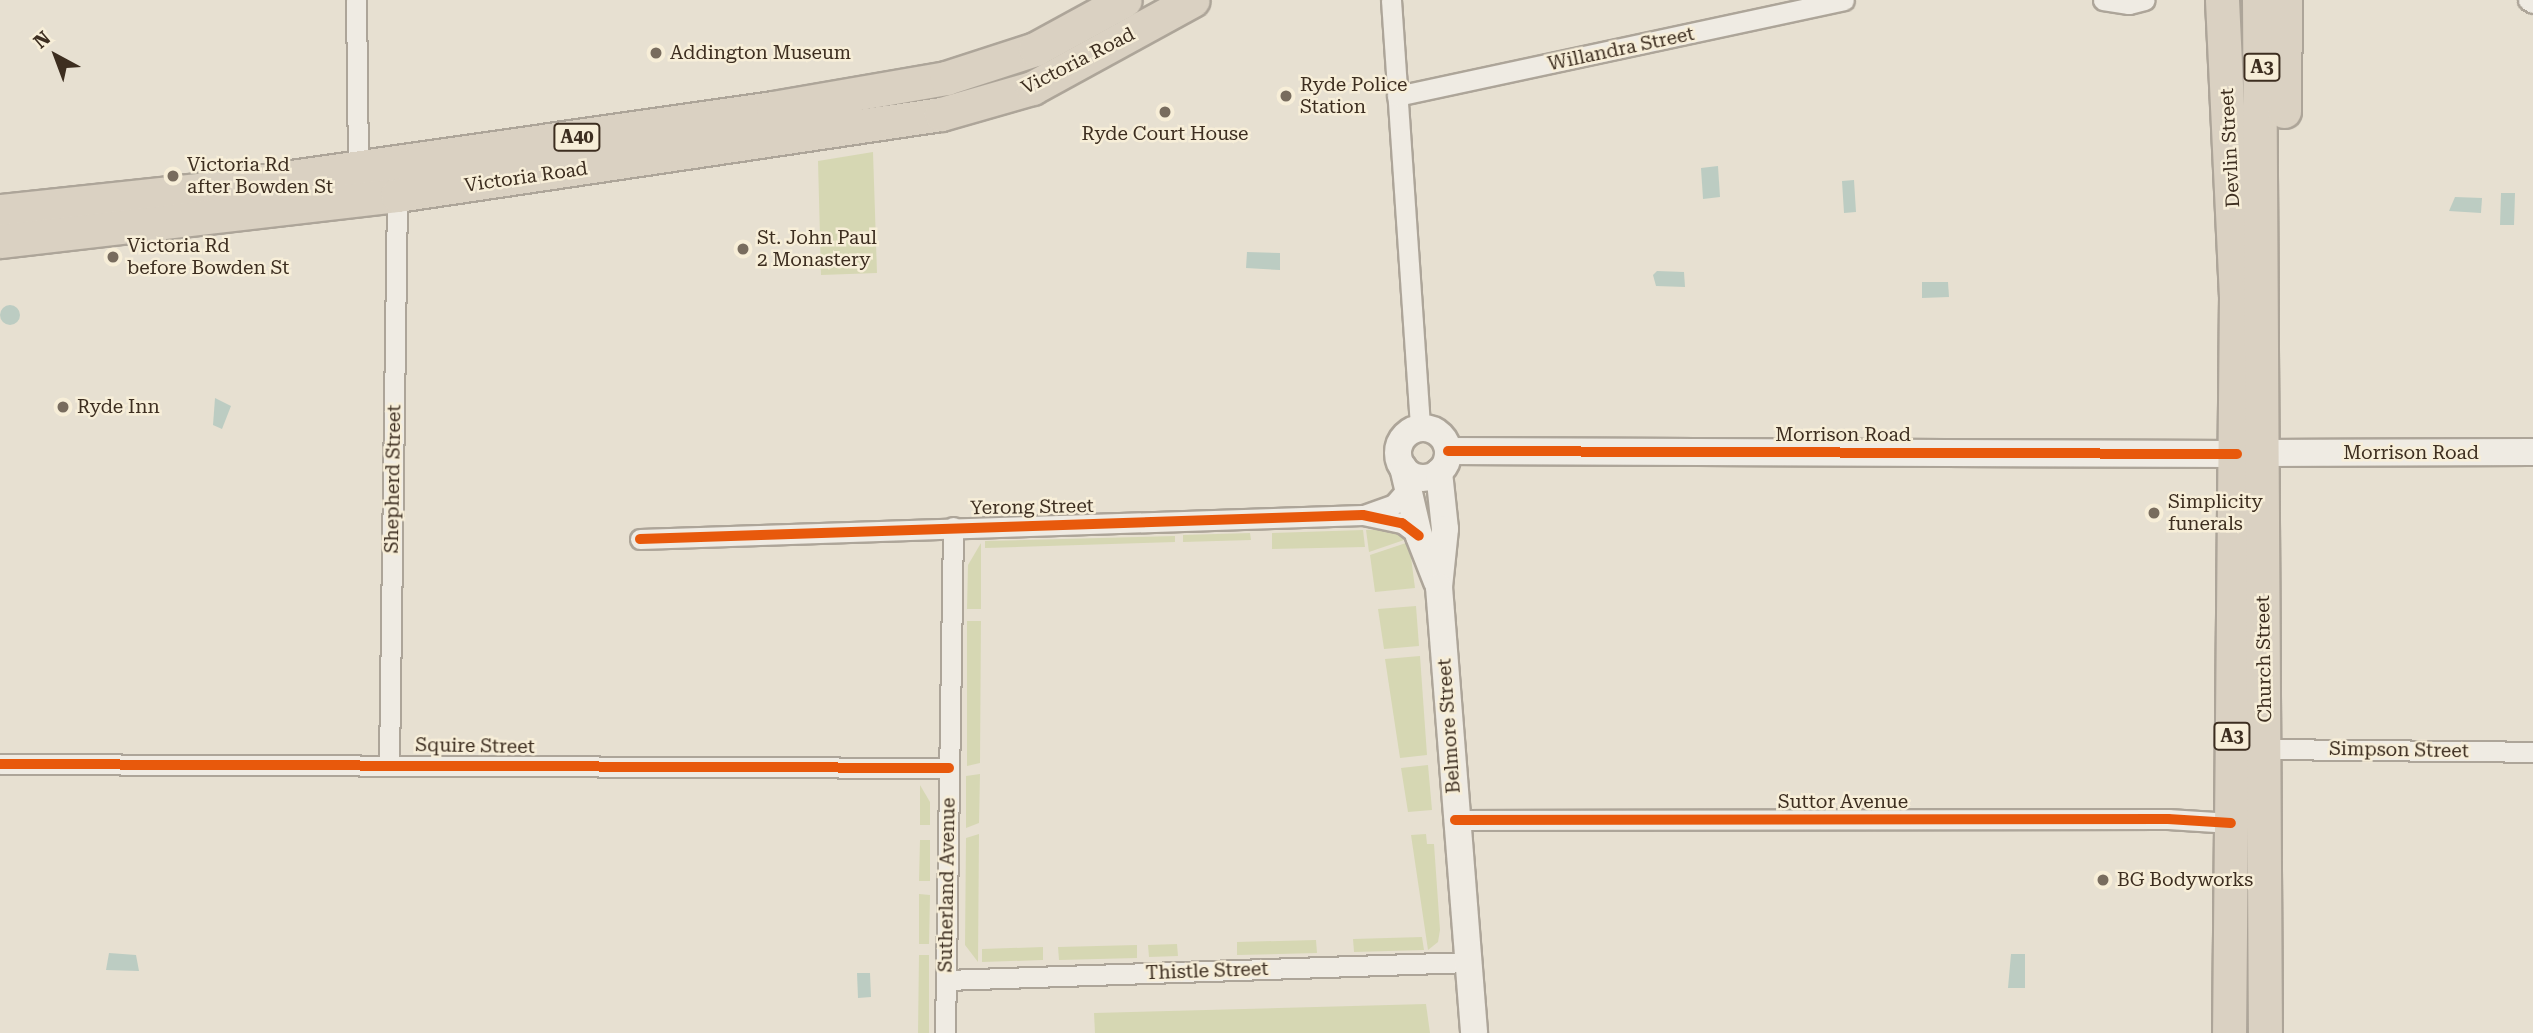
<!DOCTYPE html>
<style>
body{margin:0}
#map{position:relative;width:2533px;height:1033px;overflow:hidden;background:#e7e0d1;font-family:"Roboto Serif",serif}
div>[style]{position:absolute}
.green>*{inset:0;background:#d6d7b3}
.water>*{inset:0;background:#bcccc2}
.round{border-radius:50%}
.roads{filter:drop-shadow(2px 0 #ada599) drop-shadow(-2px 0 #ada599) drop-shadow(0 2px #ada599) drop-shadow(0 -2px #ada599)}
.street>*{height:19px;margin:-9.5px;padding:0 9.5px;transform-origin:9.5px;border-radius:9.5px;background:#efebe3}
.secondary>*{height:26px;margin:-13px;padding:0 13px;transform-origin:13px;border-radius:13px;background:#efebe3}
.secondary>.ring{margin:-13px;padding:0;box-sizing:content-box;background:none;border:26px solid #efebe3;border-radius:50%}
.highway>*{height:33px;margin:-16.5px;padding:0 16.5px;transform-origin:16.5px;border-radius:16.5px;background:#dad1c2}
.cycleway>*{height:10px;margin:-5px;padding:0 5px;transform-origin:5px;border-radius:5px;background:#e8590c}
.dots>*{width:19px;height:19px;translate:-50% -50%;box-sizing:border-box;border:4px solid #f7eed8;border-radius:50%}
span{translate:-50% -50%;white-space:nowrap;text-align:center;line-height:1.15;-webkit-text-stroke:5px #f7eed8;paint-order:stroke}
.shield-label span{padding:2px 5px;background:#f7eed8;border:2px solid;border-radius:5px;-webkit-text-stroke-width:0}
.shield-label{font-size:18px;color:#3d2e20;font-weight:700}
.street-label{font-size:19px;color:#3d2e20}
.poi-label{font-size:19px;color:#3d2e20}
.left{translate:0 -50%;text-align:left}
.north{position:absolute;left:21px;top:21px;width:70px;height:70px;-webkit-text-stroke:5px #f7eed8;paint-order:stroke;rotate:319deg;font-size:19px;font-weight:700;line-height:28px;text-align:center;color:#3d2e20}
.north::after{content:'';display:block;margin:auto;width:24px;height:32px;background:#3d2e20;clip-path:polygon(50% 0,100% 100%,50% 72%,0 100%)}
</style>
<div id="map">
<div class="green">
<i style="clip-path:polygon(873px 152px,877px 273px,821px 275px,818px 161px)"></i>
<i style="clip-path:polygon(1392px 529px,1407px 539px,1369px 552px,1366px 530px)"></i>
<i style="clip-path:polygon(1363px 530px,1365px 547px,1272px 549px,1272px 533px)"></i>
<i style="clip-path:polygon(1250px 533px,1251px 540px,1183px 542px,1183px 535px)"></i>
<i style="clip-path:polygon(1175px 536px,1175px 542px,985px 548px,985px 541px)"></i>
<i style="clip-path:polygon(1409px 542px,1415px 588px,1375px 592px,1370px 555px)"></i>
<i style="clip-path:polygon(981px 543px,981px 609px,967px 609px,968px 565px)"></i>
<i style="clip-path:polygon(1416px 606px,1419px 646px,1384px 649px,1378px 609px)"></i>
<i style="clip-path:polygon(967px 621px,981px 621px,980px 763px,967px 766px)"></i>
<i style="clip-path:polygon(1420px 656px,1427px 755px,1400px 758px,1385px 659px)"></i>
<i style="clip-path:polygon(1428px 765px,1432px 810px,1408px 812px,1401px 768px)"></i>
<i style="clip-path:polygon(980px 774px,979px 823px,966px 828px,966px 776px)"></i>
<i style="clip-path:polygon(920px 785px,930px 802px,930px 825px,920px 825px)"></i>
<i style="clip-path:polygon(979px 834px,978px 962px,965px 945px,966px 838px)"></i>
<i style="clip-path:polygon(1426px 834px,1427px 844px,1434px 844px,1440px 930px,1438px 942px,1428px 950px,1411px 835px)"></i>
<i style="clip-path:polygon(920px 840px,930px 840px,930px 881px,919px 881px)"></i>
<i style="clip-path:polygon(919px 894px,930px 895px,929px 944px,919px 944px)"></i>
<i style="clip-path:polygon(1422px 937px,1424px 950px,1354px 952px,1353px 939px)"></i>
<i style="clip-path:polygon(1316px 940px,1317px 953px,1237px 955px,1237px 942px)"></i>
<i style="clip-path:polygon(1177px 944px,1178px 956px,1149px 957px,1148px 945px)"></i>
<i style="clip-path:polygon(1137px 945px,1137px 958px,1059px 960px,1058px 947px)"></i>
<i style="clip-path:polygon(1043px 947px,1043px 960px,982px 962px,982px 949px)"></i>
<i style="clip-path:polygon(919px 955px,929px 955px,929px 1033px,918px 1033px)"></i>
<i style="clip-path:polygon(1426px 1004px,1430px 1033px,1095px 1033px,1094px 1013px)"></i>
</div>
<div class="water">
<i style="clip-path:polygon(1718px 166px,1720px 197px,1703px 199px,1701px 168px)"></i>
<i style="clip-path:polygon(1854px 180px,1856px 212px,1844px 213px,1842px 181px)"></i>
<i style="clip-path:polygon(2501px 193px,2515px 193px,2514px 225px,2500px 225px)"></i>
<i style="clip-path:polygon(2455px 197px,2482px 198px,2481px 213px,2449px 211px)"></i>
<i style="clip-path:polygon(1247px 252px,1280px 253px,1280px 270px,1246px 268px)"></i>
<i style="clip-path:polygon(1657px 271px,1684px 272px,1685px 287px,1656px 286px,1653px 275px)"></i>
<i style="clip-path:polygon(1922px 282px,1948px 282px,1949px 297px,1922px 298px)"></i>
<i class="round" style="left:0;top:305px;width:20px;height:20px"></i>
<i style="clip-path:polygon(215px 398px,231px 406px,222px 429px,213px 425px)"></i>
<i style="clip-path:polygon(109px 953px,136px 955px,139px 971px,106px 970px)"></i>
<i style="clip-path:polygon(2011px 954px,2025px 954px,2025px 988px,2008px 988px)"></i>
<i style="clip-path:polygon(857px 973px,870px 973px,871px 997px,858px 998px)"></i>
</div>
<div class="roads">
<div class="street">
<i style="left:356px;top:0;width:168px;rotate:89.3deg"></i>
<i style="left:1391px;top:0;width:429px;rotate:86.1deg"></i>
<i style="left:2103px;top:0;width:26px;rotate:9deg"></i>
<i style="left:2129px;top:4px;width:16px;rotate:-14deg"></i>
<i style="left:2528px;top:0;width:6px;rotate:31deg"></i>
<i style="left:1397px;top:96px;width:457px;rotate:-12.1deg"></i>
<i style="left:1364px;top:515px;width:32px;rotate:-20deg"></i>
<i style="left:1394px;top:504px;width:20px;rotate:-49deg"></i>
<i style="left:640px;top:539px;width:723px;rotate:-1.9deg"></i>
<i style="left:1363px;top:515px;width:40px;rotate:12deg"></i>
<i style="left:1402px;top:523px;width:21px;rotate:37deg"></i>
<i style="left:2265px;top:749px;width:268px;rotate:0.6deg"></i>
<i style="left:389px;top:763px;width:568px;rotate:-89.19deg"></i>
<i style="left:0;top:764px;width:949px;rotate:0.24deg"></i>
<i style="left:1455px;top:820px;width:713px;rotate:-0.08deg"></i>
<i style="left:2168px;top:819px;width:63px;rotate:3.6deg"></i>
<i style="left:946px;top:980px;width:522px;rotate:-1.97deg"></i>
<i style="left:945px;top:1033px;width:506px;rotate:-89.09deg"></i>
</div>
<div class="secondary">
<i class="ring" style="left:1398px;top:428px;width:24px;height:24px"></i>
<i style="left:1448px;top:451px;width:789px;rotate:0.22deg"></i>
<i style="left:2262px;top:453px;width:271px;rotate:-0.2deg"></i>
<i style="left:1403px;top:467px;width:71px;rotate:76.9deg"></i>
<i style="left:1419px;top:536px;width:49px;rotate:68.6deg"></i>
<i style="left:1439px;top:472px;width:57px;rotate:84deg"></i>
<i style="left:1445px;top:529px;width:58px;rotate:95.9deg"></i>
<i style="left:1439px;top:587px;width:447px;rotate:85.5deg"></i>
</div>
<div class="highway">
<i style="left:2222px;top:0;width:296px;rotate:87.3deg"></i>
<i style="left:2236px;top:296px;width:737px;rotate:90.54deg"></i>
<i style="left:2259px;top:0;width:1033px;rotate:89.67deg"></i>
<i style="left:2284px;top:111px;width:111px;rotate:-89.5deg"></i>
<i style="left:0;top:211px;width:216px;rotate:-6.1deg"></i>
<i style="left:215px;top:188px;width:564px;rotate:-8.16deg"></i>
<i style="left:773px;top:108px;width:176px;rotate:-9.8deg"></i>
<i style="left:946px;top:78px;width:94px;rotate:-18deg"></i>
<i style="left:1035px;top:49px;width:102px;rotate:-28.6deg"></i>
<i style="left:0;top:241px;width:400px;rotate:-6.6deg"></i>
<i style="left:397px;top:195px;width:550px;rotate:-8.47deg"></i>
<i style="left:941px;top:114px;width:95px;rotate:-15.9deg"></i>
<i style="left:1032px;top:88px;width:183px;rotate:-28.7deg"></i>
</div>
</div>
<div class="cycleway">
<i style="left:1448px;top:451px;width:789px;rotate:0.22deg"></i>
<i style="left:640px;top:539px;width:723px;rotate:-1.9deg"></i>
<i style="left:1363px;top:515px;width:40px;rotate:12deg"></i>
<i style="left:1402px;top:523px;width:21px;rotate:37deg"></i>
<i style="left:0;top:764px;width:949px;rotate:0.24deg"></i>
<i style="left:1455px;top:820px;width:713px;rotate:-0.08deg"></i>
<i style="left:2168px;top:819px;width:63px;rotate:3.6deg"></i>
</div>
<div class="dots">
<i style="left:656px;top:53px;background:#786c5e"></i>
<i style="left:1286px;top:96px;background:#786c5e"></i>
<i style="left:1165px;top:112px;background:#786c5e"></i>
<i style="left:173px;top:176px;background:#786c5e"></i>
<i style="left:743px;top:249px;background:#786c5e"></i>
<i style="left:113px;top:257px;background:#786c5e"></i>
<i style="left:63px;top:407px;background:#786c5e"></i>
<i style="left:2154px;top:513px;background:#786c5e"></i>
<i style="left:2103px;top:880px;background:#786c5e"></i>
</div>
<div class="shield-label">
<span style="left:2262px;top:67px">A3</span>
<span style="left:577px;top:137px">A40</span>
<span style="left:2232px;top:736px">A3</span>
</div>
<div class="street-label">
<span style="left:1621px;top:49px;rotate:-12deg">Willandra Street</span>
<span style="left:1078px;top:61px;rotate:-27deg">Victoria Road</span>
<span style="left:2230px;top:148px;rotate:-93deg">Devlin Street</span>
<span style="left:526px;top:177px;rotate:-8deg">Victoria Road</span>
<span style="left:1843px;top:435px">Morrison Road</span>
<span style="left:2411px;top:453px">Morrison Road</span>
<span style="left:393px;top:479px;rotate:-89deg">Shepherd Street</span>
<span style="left:1032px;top:507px;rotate:-1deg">Yerong Street</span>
<span style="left:2264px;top:659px;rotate:-91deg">Church Street</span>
<span style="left:1449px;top:726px;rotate:-94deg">Belmore Street</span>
<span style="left:475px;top:746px;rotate:1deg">Squire Street</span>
<span style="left:2399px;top:750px;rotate:1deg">Simpson Street</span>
<span style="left:1843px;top:802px">Suttor Avenue</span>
<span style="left:947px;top:885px;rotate:-89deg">Sutherland Avenue</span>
<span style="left:1207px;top:971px;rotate:-2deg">Thistle Street</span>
</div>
<div class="poi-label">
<span class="left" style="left:670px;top:53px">Addington Museum</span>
<span class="left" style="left:1300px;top:96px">Ryde Police<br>Station</span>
<span style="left:1165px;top:134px">Ryde Court House</span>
<span class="left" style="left:187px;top:176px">Victoria Rd<br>after Bowden St</span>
<span class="left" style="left:757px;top:249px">St. John Paul<br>2 Monastery</span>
<span class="left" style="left:127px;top:257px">Victoria Rd<br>before Bowden St</span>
<span class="left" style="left:77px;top:407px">Ryde Inn</span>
<span class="left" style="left:2168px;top:513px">Simplicity<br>funerals</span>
<span class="left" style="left:2117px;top:880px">BG Bodyworks</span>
</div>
<div class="north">N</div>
</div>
